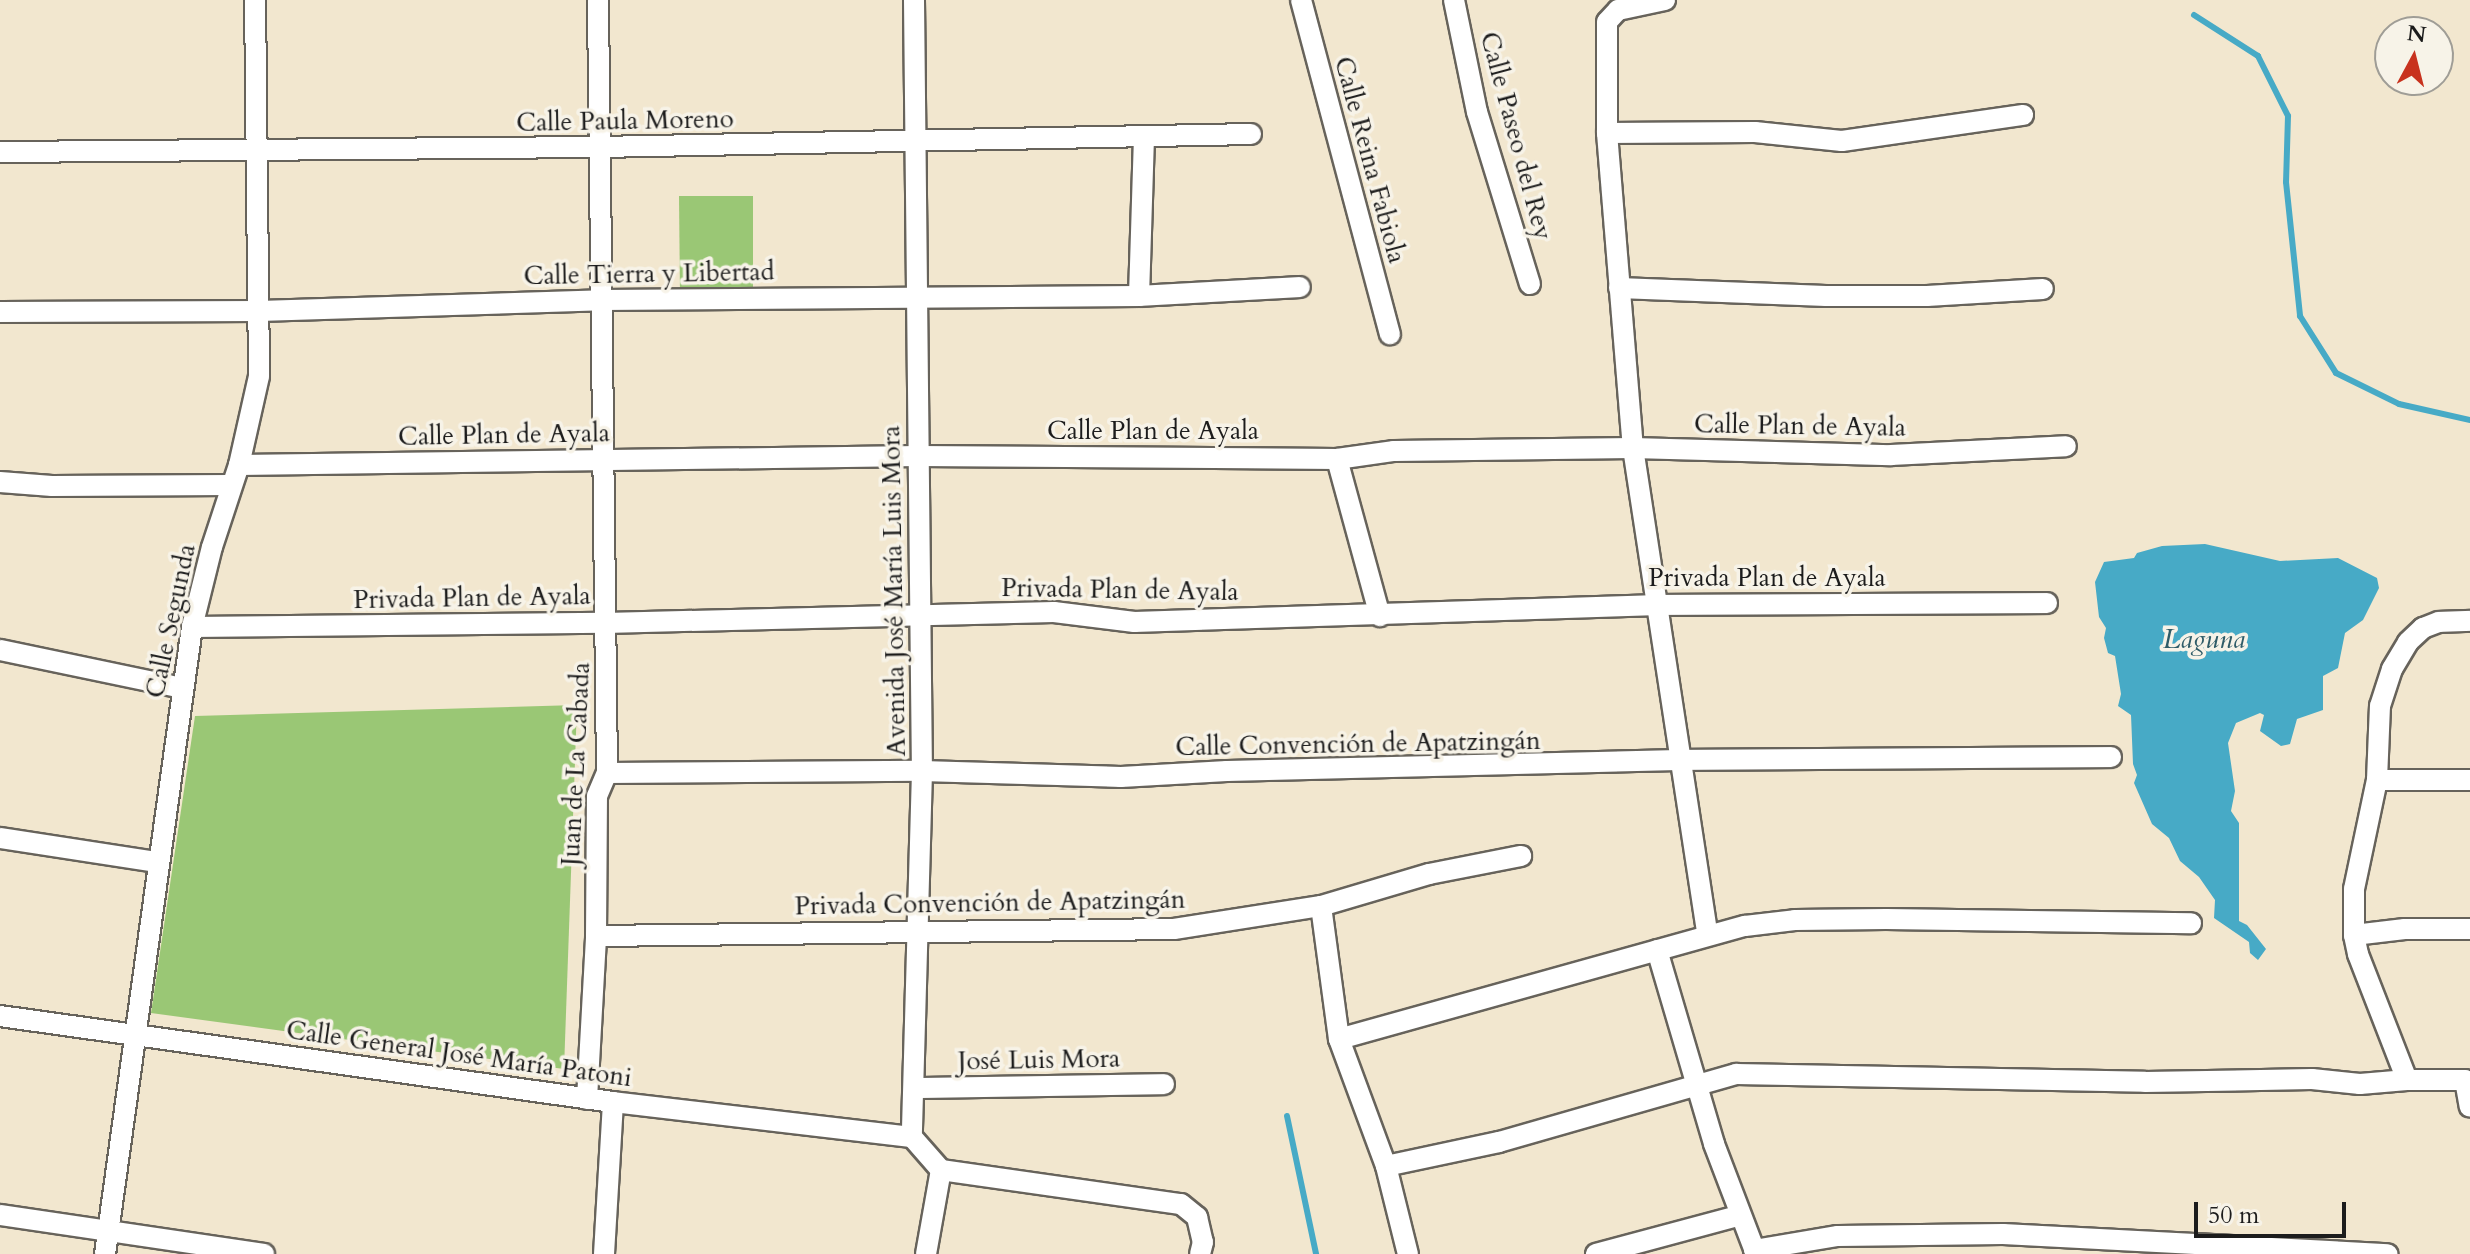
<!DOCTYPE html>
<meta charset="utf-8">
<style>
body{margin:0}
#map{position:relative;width:2470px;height:1254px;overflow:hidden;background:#f2e7cf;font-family:Cardo,serif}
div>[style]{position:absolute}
.green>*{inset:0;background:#9ac775}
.water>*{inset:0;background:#47aac6}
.stream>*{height:6px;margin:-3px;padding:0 3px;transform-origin:3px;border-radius:3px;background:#47aac6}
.roads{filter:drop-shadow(2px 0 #67635b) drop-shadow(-2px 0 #67635b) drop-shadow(0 2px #67635b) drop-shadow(0 -2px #67635b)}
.minor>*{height:20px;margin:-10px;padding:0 10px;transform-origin:10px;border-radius:10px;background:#fff}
span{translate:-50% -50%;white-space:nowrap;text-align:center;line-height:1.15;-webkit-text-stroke:7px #f7f3e8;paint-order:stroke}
.street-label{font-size:26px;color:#1c1c1c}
.water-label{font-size:28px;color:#2f5c68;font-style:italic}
.north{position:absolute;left:2374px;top:16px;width:80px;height:80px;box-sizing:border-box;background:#f7f3e8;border:2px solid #9f9d96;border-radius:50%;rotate:7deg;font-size:22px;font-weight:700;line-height:32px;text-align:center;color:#1c1c1c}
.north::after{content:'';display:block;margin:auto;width:28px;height:36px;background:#c8321e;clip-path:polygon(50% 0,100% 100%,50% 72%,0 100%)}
.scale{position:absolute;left:2194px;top:1202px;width:152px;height:36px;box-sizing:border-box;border:4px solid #1c1c1c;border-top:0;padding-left:10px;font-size:24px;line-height:28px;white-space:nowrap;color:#1c1c1c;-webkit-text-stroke:6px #f7f3e8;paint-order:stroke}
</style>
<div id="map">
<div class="green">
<i style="clip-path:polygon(679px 196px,753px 196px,753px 296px,680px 296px)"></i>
<i style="clip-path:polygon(577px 705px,564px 1069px,151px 1013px,195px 716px)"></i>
</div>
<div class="water">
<i style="clip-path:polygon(2205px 544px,2280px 561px,2338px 558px,2377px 578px,2379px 588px,2363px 620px,2345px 633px,2338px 668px,2323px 676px,2323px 710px,2297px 719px,2290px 744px,2281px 746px,2260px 731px,2264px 715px,2260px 713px,2236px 723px,2228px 743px,2235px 791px,2231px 811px,2239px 823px,2239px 921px,2247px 925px,2266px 949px,2258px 960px,2250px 953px,2249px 942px,2214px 918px,2215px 900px,2199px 877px,2180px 861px,2169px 838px,2152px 824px,2134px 783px,2137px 775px,2133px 764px,2131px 715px,2118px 706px,2121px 694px,2115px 656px,2108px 653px,2104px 638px,2106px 628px,2099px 617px,2095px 582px,2104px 562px,2134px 558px,2137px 553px,2162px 546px)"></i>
</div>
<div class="stream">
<i style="left:2194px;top:15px;width:76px;rotate:32.6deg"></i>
<i style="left:2258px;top:56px;width:67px;rotate:63.4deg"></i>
<i style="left:2288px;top:116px;width:66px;rotate:91.7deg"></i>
<i style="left:2286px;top:182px;width:135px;rotate:84deg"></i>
<i style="left:2300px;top:316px;width:67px;rotate:57.7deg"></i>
<i style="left:2336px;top:373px;width:70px;rotate:26.2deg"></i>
<i style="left:2399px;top:404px;width:73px;rotate:12.7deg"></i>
<i style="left:1287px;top:1116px;width:141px;rotate:78.1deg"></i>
</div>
<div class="roads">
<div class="minor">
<i style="left:914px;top:0;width:771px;rotate:89.41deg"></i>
<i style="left:922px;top:771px;width:366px;rotate:91.6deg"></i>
<i style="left:912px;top:1137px;width:44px;rotate:48.7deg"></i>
<i style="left:1301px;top:0;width:346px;rotate:75.1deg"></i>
<i style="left:1454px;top:0;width:114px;rotate:78.4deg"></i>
<i style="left:1477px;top:112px;width:180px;rotate:72.9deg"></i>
<i style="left:1665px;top:0;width:48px;rotate:168deg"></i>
<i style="left:1618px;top:10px;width:16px;rotate:133deg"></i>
<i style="left:1607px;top:22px;width:111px;rotate:90deg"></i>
<i style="left:1607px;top:133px;width:316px;rotate:85.3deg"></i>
<i style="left:1633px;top:448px;width:492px;rotate:81.3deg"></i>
<i style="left:1607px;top:133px;width:148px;rotate:-0.4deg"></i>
<i style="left:1755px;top:132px;width:87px;rotate:5.9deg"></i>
<i style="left:1842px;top:141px;width:183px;rotate:-8.2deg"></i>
<i style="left:0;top:152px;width:599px;rotate:-0.48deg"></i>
<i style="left:599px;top:147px;width:652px;rotate:-1.14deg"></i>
<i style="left:1619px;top:288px;width:207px;rotate:2.2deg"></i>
<i style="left:1826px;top:296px;width:101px"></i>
<i style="left:1927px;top:296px;width:116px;rotate:-3.5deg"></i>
<i style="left:1139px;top:296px;width:158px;rotate:-88.2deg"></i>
<i style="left:0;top:312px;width:259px;rotate:-0.2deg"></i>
<i style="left:259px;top:311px;width:343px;rotate:-1.8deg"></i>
<i style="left:602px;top:300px;width:537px;rotate:-0.43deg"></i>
<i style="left:1139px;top:296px;width:161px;rotate:-3.2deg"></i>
<i style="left:1337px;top:459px;width:163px;rotate:74.7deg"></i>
<i style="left:239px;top:465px;width:679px;rotate:-0.76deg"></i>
<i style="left:918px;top:456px;width:419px;rotate:0.4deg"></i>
<i style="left:1337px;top:459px;width:58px;rotate:-8deg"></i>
<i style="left:1394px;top:451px;width:239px;rotate:-0.7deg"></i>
<i style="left:1633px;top:448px;width:258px;rotate:1.6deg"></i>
<i style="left:1891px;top:455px;width:175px;rotate:-2.9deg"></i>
<i style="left:0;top:482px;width:52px;rotate:4.4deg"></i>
<i style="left:52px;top:486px;width:178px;rotate:-0.3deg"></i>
<i style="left:192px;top:627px;width:413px;rotate:-0.6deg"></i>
<i style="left:605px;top:623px;width:449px;rotate:-1.4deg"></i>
<i style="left:1054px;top:612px;width:81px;rotate:7.1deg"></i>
<i style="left:1134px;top:622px;width:525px;rotate:-1.85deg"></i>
<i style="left:1659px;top:605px;width:388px;rotate:-0.3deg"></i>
<i style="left:0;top:650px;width:186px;rotate:11.8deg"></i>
<i style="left:607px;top:773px;width:315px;rotate:-0.4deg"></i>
<i style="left:922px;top:771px;width:199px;rotate:1.7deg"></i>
<i style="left:1121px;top:777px;width:106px;rotate:-3.2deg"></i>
<i style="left:1227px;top:771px;width:452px;rotate:-1.4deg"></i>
<i style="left:1679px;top:760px;width:432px;rotate:-0.4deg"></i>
<i style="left:2377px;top:780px;width:93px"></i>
<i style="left:0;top:838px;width:159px;rotate:8.7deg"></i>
<i style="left:1321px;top:906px;width:134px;rotate:82.3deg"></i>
<i style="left:1339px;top:1039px;width:135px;rotate:69.7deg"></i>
<i style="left:1386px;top:1166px;width:91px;rotate:76deg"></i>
<i style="left:2354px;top:935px;width:51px;rotate:-6.7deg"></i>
<i style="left:2405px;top:929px;width:65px"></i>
<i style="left:596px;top:936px;width:578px;rotate:-0.69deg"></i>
<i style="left:1174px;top:929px;width:149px;rotate:-8.9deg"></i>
<i style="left:1321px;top:906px;width:113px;rotate:-16.5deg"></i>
<i style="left:1429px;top:874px;width:94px;rotate:-11.1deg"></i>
<i style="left:1657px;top:950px;width:202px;rotate:73.6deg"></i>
<i style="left:1714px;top:1144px;width:118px;rotate:69.1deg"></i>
<i style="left:0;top:1016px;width:619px;rotate:7.99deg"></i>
<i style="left:613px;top:1102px;width:301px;rotate:6.7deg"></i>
<i style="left:1339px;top:1039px;width:421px;rotate:-15.6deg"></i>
<i style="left:1745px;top:926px;width:50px;rotate:-6.8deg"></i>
<i style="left:1795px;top:920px;width:91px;rotate:-0.6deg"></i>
<i style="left:1886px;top:919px;width:305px;rotate:0.8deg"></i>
<i style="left:2407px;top:1080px;width:58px"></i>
<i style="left:2465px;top:1080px;width:27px;rotate:80deg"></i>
<i style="left:915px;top:1088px;width:249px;rotate:-0.9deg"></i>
<i style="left:587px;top:1099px;width:163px;rotate:-86.8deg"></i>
<i style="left:596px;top:936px;width:140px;rotate:-89.6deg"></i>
<i style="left:597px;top:796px;width:25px;rotate:-67deg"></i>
<i style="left:607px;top:773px;width:773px;rotate:-90.67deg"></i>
<i style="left:1386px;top:1166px;width:116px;rotate:-12deg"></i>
<i style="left:1499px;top:1142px;width:247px;rotate:-16deg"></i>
<i style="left:1736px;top:1074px;width:409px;rotate:1.1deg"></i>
<i style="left:2145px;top:1082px;width:167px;rotate:-1deg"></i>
<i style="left:2312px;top:1079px;width:48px;rotate:5.9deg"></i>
<i style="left:2360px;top:1084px;width:47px;rotate:-4.9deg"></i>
<i style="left:2407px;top:1080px;width:135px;rotate:-111.3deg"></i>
<i style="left:2358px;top:954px;width:19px;rotate:-102deg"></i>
<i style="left:2354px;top:935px;width:46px;rotate:-90deg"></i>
<i style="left:2354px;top:889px;width:111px;rotate:-78.1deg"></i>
<i style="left:2377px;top:780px;width:74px;rotate:-87.7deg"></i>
<i style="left:2380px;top:706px;width:39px;rotate:-72deg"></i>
<i style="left:2392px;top:669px;width:31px;rotate:-59deg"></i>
<i style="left:2408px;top:642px;width:21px;rotate:-43deg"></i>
<i style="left:2423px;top:628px;width:17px;rotate:-21deg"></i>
<i style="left:2439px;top:622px;width:31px;rotate:-2deg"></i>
<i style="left:941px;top:1170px;width:242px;rotate:8.1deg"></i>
<i style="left:1181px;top:1204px;width:21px;rotate:39deg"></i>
<i style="left:1197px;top:1217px;width:26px;rotate:77deg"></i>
<i style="left:1203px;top:1242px;width:12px;rotate:104deg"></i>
<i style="left:0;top:1215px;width:267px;rotate:8.4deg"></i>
<i style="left:1754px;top:1250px;width:85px;rotate:-9.5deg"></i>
<i style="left:1838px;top:1236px;width:165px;rotate:-0.7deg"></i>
<i style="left:2003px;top:1234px;width:385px;rotate:3deg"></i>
<i style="left:105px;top:1254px;width:633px;rotate:-82.1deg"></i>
<i style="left:192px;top:627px;width:82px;rotate:-76deg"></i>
<i style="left:212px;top:547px;width:86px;rotate:-71.8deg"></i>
<i style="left:239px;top:465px;width:91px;rotate:-77.3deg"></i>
<i style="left:259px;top:376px;width:376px;rotate:-90.6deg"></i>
<i style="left:604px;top:1254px;width:152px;rotate:-86.6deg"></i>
<i style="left:926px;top:1254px;width:85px;rotate:-79.9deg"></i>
<i style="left:1596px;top:1254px;width:147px;rotate:-15deg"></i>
</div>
</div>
<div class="street-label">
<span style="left:625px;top:121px;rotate:-1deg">Calle Paula Moreno</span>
<span style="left:1516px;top:136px;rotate:75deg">Calle Paseo del Rey</span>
<span style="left:1370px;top:160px;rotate:75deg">Calle Reina Fabiola</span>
<span style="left:649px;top:274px;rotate:-1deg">Calle Tierra y Libertad</span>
<span style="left:1800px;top:426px;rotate:1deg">Calle Plan de Ayala</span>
<span style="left:1153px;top:431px">Calle Plan de Ayala</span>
<span style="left:504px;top:435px;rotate:-1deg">Calle Plan de Ayala</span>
<span style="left:1767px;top:578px">Privada Plan de Ayala</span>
<span style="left:1120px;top:590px;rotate:1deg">Privada Plan de Ayala</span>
<span style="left:894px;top:591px;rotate:-91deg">Avenida José María Luis Mora</span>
<span style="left:472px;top:598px;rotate:-1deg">Privada Plan de Ayala</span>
<span style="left:171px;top:621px;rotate:-78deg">Calle Segunda</span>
<span style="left:1358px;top:744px;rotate:-1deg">Calle Convención de Apatzingán</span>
<span style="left:576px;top:764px;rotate:-87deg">Juan de La Cabada</span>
<span style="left:990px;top:903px;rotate:-1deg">Privada Convención de Apatzingán</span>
<span style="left:459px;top:1054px;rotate:8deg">Calle General José María Patoni</span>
<span style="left:1039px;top:1060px;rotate:-1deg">José Luis Mora</span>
</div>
<div class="water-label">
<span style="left:2204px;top:639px">Laguna</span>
</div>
<div class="north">N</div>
<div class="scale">50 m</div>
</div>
